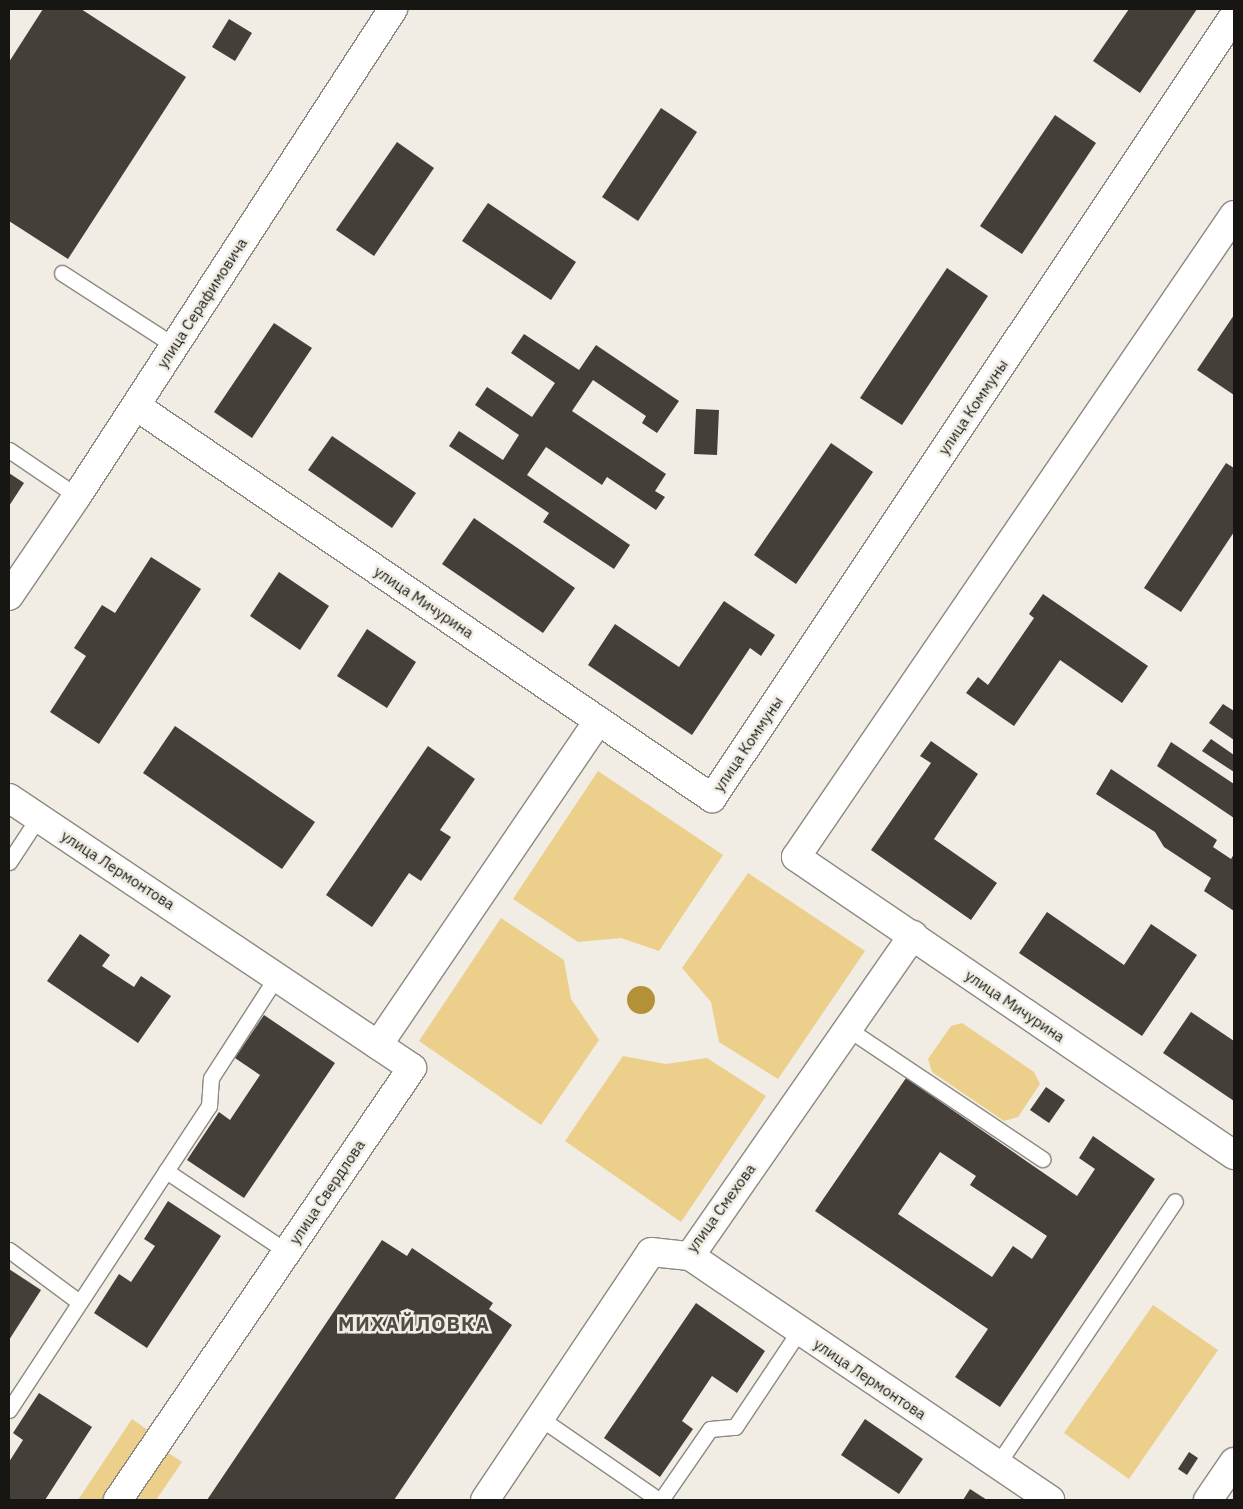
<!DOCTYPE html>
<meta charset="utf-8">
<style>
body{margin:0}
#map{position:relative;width:1243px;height:1509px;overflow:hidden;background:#f1ede4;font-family:"IBM Plex Sans",sans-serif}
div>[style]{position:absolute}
.green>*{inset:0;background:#ebcf8b}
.water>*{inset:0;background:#b29137}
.round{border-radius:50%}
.building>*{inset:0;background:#444039}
.roads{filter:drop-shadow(1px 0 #8d8981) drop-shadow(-1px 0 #8d8981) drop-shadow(0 1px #8d8981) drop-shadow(0 -1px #8d8981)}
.lane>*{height:15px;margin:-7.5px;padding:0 7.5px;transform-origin:7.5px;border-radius:7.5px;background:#fff}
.street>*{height:28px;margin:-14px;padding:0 14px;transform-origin:14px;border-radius:14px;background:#fff}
.secondary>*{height:28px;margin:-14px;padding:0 14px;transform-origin:14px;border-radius:14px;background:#fff}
span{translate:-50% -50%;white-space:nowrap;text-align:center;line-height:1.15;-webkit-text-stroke:5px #f1ede4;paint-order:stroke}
.street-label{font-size:15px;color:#171613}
.district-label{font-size:20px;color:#514e46;font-weight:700;letter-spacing:1px}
.frame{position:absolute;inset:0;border:10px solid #171613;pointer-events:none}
</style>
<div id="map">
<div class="green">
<i style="clip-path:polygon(598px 771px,723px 855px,659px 951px,621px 938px,578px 942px,513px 899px)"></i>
<i style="clip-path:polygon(748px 873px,865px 951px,778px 1079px,719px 1042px,711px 1002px,682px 968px)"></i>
<i style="clip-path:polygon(501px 918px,564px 960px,571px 999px,599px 1040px,541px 1125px,419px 1041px)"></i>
<i style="clip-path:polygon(962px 1023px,1034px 1072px,1040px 1084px,1018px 1117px,1004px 1121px,932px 1072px,928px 1059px,951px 1026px)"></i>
<i style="clip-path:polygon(623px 1056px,666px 1064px,707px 1058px,766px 1096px,681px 1222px,565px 1141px)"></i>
<i style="clip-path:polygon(1153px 1305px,1218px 1350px,1129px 1479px,1064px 1433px)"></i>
<i style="clip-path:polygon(132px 1419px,149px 1431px,102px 1500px,78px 1500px)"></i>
<i style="clip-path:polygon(167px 1452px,182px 1462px,156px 1500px,134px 1500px)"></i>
</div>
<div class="water">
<i class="round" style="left:627px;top:986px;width:28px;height:28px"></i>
</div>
<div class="building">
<i style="clip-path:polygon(43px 9px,81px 9px,186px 77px,68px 259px,9px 221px,9px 62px)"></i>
<i style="clip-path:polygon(1129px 9px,1197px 9px,1140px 93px,1093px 61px)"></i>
<i style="clip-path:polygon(229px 19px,252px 33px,235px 61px,212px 47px)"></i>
<i style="clip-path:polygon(661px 108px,697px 132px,638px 221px,602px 197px)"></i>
<i style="clip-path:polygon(1055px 115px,1096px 143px,1022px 254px,980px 226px)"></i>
<i style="clip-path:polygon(397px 142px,434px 168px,374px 256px,336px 230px)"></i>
<i style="clip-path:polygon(488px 203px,576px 262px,551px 300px,462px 241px)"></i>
<i style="clip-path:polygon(947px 268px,988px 296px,902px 425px,860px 398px)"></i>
<i style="clip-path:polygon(1234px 315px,1234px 395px,1197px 370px)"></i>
<i style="clip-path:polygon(274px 323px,312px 348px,252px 438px,214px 412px)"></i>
<i style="clip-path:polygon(524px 334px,579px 370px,596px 345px,679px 401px,657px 433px,642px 423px,646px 416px,593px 380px,572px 411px,666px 474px,655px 491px,665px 497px,656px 510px,607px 477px,602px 485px,546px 447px,527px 475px,630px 545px,614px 569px,543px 522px,549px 513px,449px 446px,459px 431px,503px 460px,519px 435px,475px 405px,487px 387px,532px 417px,555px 383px,511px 353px)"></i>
<i style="clip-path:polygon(696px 409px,719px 410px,717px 455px,694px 454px)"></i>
<i style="clip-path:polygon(332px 436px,416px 493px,392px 528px,308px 470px)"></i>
<i style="clip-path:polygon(831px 443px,873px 472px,796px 584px,754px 555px)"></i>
<i style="clip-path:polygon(1226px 463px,1234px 468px,1234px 532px,1181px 612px,1144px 588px)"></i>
<i style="clip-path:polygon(9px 473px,24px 483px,9px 506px)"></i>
<i style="clip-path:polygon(474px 518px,575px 588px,543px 633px,442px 564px)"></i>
<i style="clip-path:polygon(151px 557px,201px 589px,99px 744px,50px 712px,86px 656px,74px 648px,102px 605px,115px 613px)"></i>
<i style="clip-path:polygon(279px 572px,329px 606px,300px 650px,250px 616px)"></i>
<i style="clip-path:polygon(1043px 594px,1148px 666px,1122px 703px,1060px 660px,1014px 726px,966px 693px,978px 677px,988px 685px,1034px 618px,1029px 614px)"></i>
<i style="clip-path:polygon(724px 601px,775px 635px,761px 656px,750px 648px,692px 735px,588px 665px,615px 624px,679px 667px)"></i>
<i style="clip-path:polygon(367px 629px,416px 662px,387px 708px,337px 676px)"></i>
<i style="clip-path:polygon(1223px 704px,1234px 711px,1234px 740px,1209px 723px)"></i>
<i style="clip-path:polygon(175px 726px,315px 822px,282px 869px,143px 773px)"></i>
<i style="clip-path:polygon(1211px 739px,1234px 755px,1234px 772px,1202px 751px)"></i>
<i style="clip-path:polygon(931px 741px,978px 774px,934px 839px,997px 883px,971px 920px,871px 850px,931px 763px,920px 756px)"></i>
<i style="clip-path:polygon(1171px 742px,1234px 784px,1234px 818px,1157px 766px)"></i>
<i style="clip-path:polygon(428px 746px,475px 779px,440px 830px,451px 837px,421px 881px,409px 873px,372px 927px,326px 895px)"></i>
<i style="clip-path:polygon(1111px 769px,1217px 840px,1213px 847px,1231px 859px,1234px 854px,1234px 911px,1204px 891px,1211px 878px,1164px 847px,1155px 832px,1096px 794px)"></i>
<i style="clip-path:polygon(1047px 912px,1124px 965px,1151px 924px,1197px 955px,1142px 1036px,1019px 953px)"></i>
<i style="clip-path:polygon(80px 934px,110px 955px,102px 966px,134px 987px,141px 976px,171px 996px,138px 1043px,47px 981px)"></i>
<i style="clip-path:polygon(1191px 1012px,1234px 1041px,1234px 1101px,1163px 1053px)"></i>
<i style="clip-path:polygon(264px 1015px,335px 1063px,244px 1198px,187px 1160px,219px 1112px,230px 1120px,260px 1075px,235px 1058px)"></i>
<i style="clip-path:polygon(evenodd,906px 1078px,1077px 1196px,1095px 1169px,1079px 1158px,1093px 1136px,1155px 1179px,1000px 1407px,955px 1377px,988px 1329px,815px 1211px,906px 1078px,940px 1152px,976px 1176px,970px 1185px,1047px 1236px,1032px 1259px,1013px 1246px,992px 1277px,898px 1214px,940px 1152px)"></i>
<i style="clip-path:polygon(1046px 1087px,1065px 1100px,1049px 1123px,1030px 1110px)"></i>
<i style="clip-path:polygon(168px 1201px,221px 1236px,147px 1348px,94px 1313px,119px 1274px,131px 1282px,155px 1246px,144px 1239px)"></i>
<i style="clip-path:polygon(382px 1240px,407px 1256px,412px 1248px,493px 1303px,489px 1309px,512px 1325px,394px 1500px,207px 1500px)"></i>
<i style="clip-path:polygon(9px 1269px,41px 1290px,9px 1340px)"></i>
<i style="clip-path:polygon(696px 1303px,765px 1351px,737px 1393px,712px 1376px,682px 1421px,693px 1429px,660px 1477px,604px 1438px)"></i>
<i style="clip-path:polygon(39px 1393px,92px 1427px,45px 1500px,9px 1500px,9px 1462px,23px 1440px,13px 1433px)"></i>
<i style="clip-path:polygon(865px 1419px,923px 1459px,899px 1494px,841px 1455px)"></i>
<i style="clip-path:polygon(1189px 1452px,1198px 1458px,1187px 1475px,1178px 1469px)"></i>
<i style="clip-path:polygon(970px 1489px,987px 1500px,963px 1500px)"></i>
</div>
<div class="roads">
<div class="lane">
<i style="left:62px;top:273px;width:135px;rotate:32.9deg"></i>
<i style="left:9px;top:450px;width:82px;rotate:34.1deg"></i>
<i style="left:9px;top:862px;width:53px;rotate:-56.6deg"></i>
<i style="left:848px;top:1029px;width:234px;rotate:33.8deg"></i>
<i style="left:166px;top:1171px;width:144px;rotate:33.7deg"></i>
<i style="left:9px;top:1250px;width:87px;rotate:36.6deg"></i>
<i style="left:9px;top:1410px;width:364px;rotate:-56.7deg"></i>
<i style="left:209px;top:1106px;width:28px;rotate:-86deg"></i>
<i style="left:211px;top:1078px;width:121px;rotate:-57.1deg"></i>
<i style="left:540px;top:1418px;width:145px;rotate:34.6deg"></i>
<i style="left:997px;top:1465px;width:318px;rotate:-56deg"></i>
<i style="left:661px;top:1500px;width:86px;rotate:-55.4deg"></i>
<i style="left:710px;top:1429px;width:25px;rotate:-5deg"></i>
<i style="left:735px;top:1427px;width:115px;rotate:-56.3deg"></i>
</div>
<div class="street">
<i style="left:9px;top:798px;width:485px;rotate:33.8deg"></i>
<i style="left:412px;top:1068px;width:523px;rotate:124.24deg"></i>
<i style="left:378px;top:1045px;width:392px;rotate:-55.8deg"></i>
<i style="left:690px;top:1256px;width:435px;rotate:34.1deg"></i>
<i style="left:485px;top:1500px;width:298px;rotate:-56.2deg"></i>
<i style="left:651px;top:1252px;width:39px;rotate:6deg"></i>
<i style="left:690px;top:1256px;width:391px;rotate:-55.2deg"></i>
</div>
<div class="secondary">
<i style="left:1234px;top:215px;width:777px;rotate:124.3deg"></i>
<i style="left:796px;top:857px;width:530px;rotate:34.23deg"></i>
<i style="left:136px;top:406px;width:697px;rotate:34.24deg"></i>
<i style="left:712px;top:798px;width:940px;rotate:-56.28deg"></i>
<i style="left:9px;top:596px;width:121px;rotate:-55.8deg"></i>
<i style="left:77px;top:496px;width:581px;rotate:-57.02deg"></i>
<i style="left:1208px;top:1500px;width:46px;rotate:-55.6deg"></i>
</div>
</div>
<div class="street-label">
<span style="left:202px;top:303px;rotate:-57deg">улица Серафимовича</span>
<span style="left:973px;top:407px;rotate:-56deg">улица Коммуны</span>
<span style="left:424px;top:602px;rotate:34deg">улица Мичурина</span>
<span style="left:748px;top:744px;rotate:-56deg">улица Коммуны</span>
<span style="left:118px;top:870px;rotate:33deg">улица Лермонтова</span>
<span style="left:1015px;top:1006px;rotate:34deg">улица Мичурина</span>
<span style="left:327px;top:1192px;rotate:-56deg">улица Свердлова</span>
<span style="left:721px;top:1208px;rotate:-54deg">улица Смехова</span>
<span style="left:870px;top:1379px;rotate:34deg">улица Лермонтова</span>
</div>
<div class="district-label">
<span style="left:414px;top:1323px">МИХАЙЛОВКА</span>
</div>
<div class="frame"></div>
</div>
